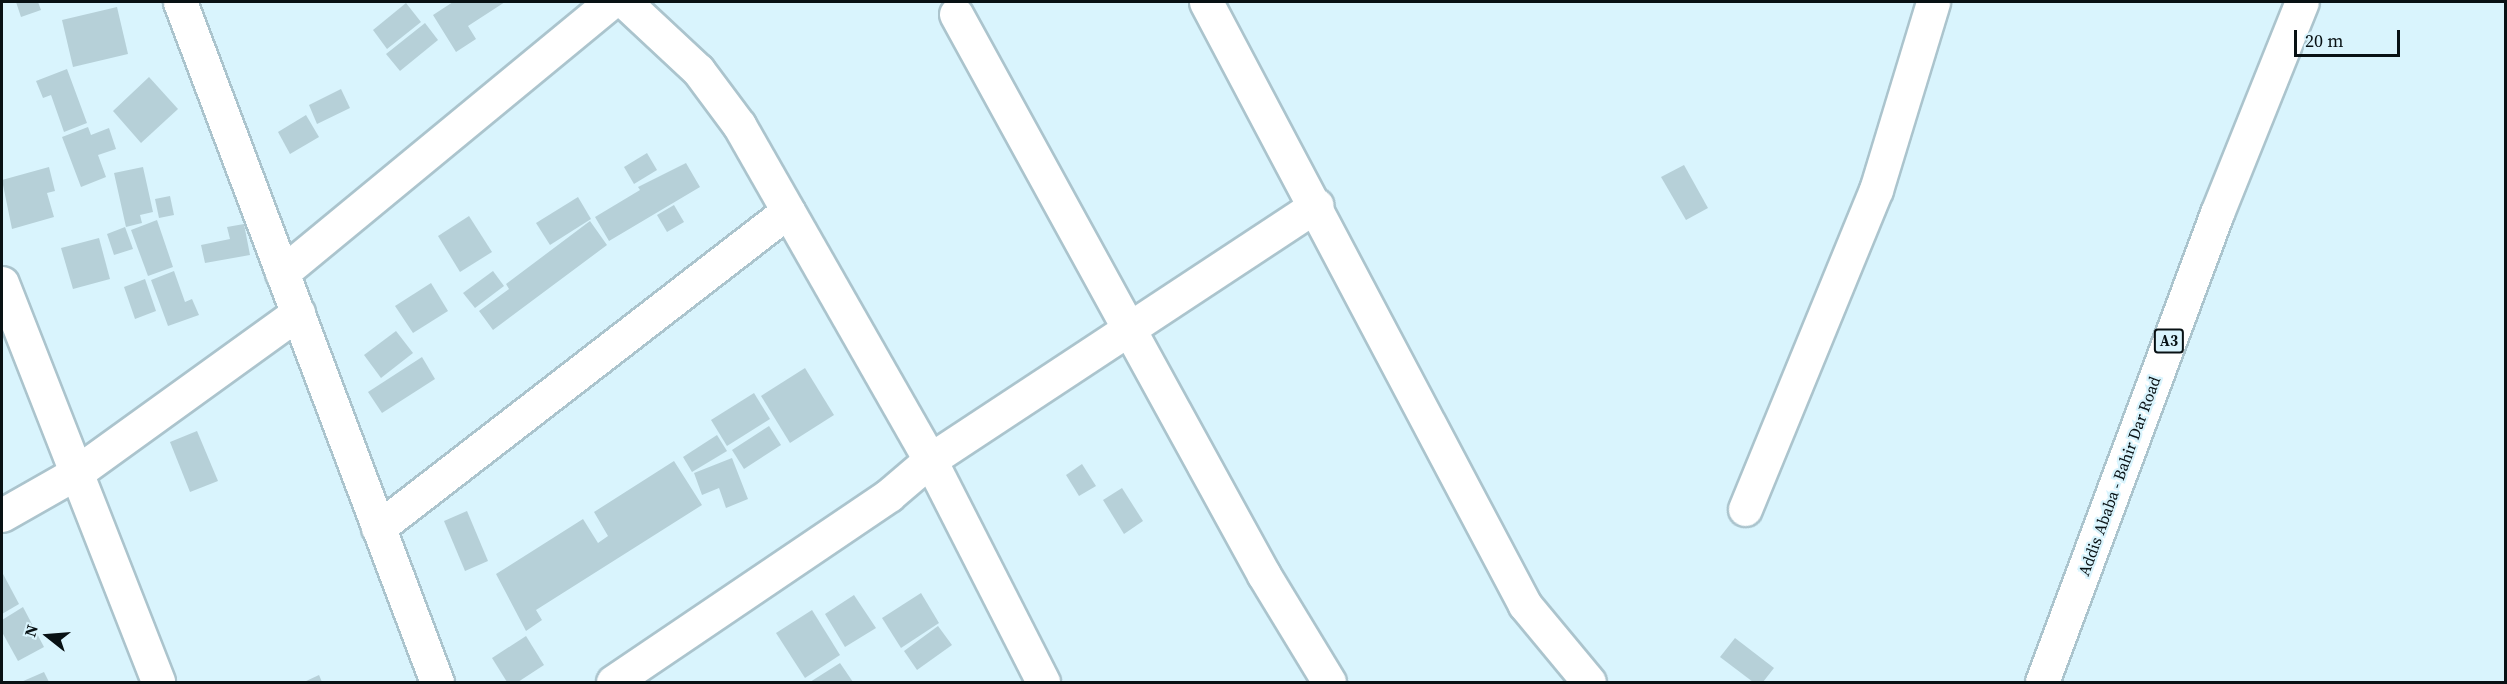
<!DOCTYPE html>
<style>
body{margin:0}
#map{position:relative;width:2507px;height:684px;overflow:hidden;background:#d9f4fd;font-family:"Source Serif 4",serif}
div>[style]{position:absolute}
.building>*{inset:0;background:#b6d0d8}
.roads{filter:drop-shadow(2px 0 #abc4cd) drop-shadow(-2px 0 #abc4cd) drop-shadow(0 2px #abc4cd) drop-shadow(0 -2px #abc4cd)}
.minor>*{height:33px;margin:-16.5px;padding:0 16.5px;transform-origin:16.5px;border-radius:16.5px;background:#fff}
.trunk>*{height:33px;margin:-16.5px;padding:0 16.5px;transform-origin:16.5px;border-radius:16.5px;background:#fff}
span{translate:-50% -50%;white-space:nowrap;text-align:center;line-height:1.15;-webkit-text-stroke:4.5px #d9f4fd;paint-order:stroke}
.shield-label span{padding:2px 4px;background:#d9f4fd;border:2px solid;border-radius:4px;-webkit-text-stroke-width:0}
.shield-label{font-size:15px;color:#081114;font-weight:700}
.street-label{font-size:16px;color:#081114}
.frame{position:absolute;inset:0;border:3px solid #081114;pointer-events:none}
.north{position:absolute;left:18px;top:606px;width:60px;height:60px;-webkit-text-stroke:4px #d9f4fd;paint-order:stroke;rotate:287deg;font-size:16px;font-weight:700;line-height:24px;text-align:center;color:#081114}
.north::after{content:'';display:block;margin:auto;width:21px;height:27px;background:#081114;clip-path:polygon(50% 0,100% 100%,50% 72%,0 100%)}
.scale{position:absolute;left:2294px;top:30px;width:106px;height:27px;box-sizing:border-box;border:3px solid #081114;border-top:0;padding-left:8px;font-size:18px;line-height:21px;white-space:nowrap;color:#081114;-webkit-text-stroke:4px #d9f4fd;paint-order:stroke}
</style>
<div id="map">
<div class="building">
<i style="clip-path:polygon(16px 2px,38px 2px,41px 10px,21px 17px)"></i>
<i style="clip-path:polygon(453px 2px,505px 2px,468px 26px,476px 39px,456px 52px,433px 15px)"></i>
<i style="clip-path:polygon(406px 3px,421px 22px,387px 49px,373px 30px)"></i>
<i style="clip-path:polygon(117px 7px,128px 54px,73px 67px,62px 20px)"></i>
<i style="clip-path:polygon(425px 23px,438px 40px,400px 71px,386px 54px)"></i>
<i style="clip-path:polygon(67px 69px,87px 123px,64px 132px,51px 95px,43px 98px,36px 81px)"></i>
<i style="clip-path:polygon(149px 77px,178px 109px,141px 143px,113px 111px)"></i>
<i style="clip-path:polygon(341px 89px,350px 108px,317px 124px,309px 105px)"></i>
<i style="clip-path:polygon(306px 115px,319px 137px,290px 154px,278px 132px)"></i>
<i style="clip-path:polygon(88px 127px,91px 135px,109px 128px,116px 149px,98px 155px,106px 177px,81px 187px,62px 137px)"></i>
<i style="clip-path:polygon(647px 153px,657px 170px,634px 184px,624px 167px)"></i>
<i style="clip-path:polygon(686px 163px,700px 187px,609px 241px,595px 217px,640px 190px,638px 187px)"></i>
<i style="clip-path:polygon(1684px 165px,1708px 208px,1686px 220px,1661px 177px)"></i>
<i style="clip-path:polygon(49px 167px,55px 191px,47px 193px,54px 217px,12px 229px,2px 180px)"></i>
<i style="clip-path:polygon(143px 167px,153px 212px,140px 215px,142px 223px,126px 227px,114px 173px)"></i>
<i style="clip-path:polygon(170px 196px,174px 215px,159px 218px,155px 199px)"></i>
<i style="clip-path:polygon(578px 197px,591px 219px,550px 245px,536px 223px)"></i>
<i style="clip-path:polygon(674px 205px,684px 222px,667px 232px,657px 215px)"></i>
<i style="clip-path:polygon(469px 216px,492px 252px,460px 272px,438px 236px)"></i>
<i style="clip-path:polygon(157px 220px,173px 267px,148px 276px,131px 230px)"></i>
<i style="clip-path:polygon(590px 221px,607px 245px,493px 330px,479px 311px,509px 289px,506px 284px)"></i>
<i style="clip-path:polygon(244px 224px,250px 255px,205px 263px,201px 245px,230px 239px,227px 227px)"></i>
<i style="clip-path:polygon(125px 227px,133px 249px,114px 255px,107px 234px)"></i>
<i style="clip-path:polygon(99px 238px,110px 279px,73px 289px,61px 248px)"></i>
<i style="clip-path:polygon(174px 271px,185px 302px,192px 299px,199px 315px,168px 326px,151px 280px)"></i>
<i style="clip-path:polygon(493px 271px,504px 286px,475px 308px,463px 293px)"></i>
<i style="clip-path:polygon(145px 279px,156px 311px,135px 319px,124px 287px)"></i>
<i style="clip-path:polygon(431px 283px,448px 311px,413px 333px,395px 306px)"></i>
<i style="clip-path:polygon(396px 331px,413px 353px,381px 378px,364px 355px)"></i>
<i style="clip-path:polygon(422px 357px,435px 379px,382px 413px,368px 392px)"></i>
<i style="clip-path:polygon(805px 368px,834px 415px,790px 443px,761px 396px)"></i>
<i style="clip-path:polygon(754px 393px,770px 419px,727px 446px,711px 420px)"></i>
<i style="clip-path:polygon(769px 426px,781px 445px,744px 469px,732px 450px)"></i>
<i style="clip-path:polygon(197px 431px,218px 481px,190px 492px,170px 442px)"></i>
<i style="clip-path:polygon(717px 435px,727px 451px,692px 472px,683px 457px)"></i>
<i style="clip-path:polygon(732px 458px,748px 499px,726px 508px,719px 488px,702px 495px,694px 473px)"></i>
<i style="clip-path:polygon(674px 461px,702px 505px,536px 610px,542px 620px,526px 631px,496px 574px,583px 519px,598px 543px,608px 536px,594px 512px)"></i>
<i style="clip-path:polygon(1082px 464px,1096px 486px,1079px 496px,1066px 475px)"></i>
<i style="clip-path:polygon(1122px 488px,1143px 521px,1124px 534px,1103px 500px)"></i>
<i style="clip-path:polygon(467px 511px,488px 561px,465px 571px,444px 521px)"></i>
<i style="clip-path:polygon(2px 572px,19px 604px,2px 614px)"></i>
<i style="clip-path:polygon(921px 593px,939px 623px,901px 648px,882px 618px)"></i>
<i style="clip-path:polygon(854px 595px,876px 628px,845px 647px,825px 614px)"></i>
<i style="clip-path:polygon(23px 607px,44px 647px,18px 661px,2px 632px,2px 620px)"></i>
<i style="clip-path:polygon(812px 610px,840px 655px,805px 678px,776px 633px)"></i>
<i style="clip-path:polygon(938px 626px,952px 645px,917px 670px,904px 651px)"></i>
<i style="clip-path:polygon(526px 636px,544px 665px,518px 682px,507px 682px,492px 658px)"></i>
<i style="clip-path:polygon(1735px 638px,1774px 668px,1763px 682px,1753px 682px,1720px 657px)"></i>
<i style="clip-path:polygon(840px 663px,853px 682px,810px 682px)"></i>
<i style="clip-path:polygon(44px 672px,49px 682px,21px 682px)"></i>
<i style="clip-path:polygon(319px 675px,322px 682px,304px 682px)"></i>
</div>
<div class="roads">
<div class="minor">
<i style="left:180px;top:2px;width:727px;rotate:69.3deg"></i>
<i style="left:625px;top:2px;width:100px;rotate:43deg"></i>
<i style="left:698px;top:70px;width:69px;rotate:53.3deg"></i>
<i style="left:739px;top:125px;width:386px;rotate:60.3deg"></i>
<i style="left:930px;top:460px;width:249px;rotate:63deg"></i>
<i style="left:1206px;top:2px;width:682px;rotate:62.12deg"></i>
<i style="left:1525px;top:605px;width:100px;rotate:50.3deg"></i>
<i style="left:956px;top:14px;width:640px;rotate:61.23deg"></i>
<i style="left:1264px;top:575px;width:125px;rotate:58.7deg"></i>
<i style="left:282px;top:273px;width:426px;rotate:-39.5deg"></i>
<i style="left:2px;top:283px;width:428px;rotate:68.6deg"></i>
<i style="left:1745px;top:509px;width:345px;rotate:-67.7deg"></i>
<i style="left:1876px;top:190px;width:196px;rotate:-73.1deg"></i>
<i style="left:2px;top:515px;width:85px;rotate:-29.6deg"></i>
<i style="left:76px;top:473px;width:274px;rotate:-35.8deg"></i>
<i style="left:378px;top:528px;width:518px;rotate:-37.71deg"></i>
<i style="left:613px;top:682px;width:333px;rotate:-34.1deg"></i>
<i style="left:889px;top:495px;width:54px;rotate:-40.5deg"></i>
<i style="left:930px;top:460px;width:463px;rotate:-33.4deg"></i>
</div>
<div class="trunk">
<i style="left:2042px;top:682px;width:501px;rotate:-69.54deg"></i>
<i style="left:2217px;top:213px;width:227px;rotate:-68.1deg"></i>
</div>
</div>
<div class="shield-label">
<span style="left:2169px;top:341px">A3</span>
</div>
<div class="street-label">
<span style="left:2119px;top:476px;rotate:-70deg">Addis Ababa - Bahir Dar Road</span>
</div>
<div class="frame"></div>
<div class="north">N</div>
<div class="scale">20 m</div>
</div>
